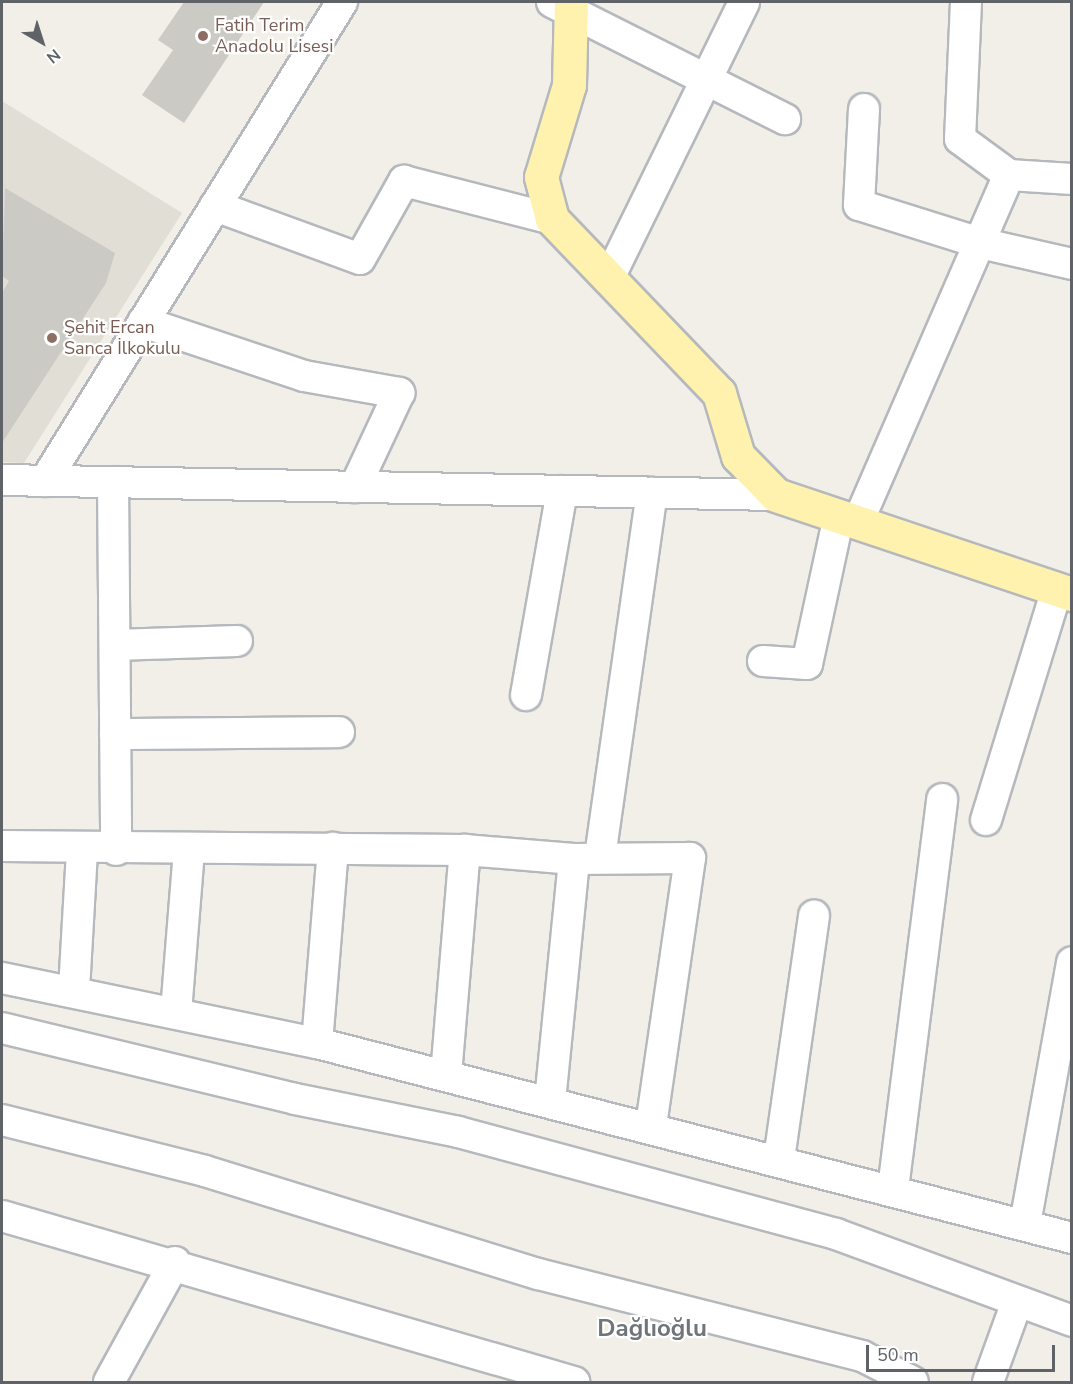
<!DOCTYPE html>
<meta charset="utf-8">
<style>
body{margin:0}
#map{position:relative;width:1073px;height:1384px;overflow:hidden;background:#f1efe8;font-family:"Nunito Sans",sans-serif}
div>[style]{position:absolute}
.education>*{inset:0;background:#e1ded6}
.building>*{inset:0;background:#cccac5}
.roads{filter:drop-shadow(2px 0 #b5b8bc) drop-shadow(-2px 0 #b5b8bc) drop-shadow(0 2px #b5b8bc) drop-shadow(0 -2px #b5b8bc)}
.minor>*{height:30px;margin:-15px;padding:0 15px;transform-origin:15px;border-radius:15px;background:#fff}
.major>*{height:33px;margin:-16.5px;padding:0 16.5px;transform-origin:16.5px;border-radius:16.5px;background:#fff2af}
.dots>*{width:16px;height:16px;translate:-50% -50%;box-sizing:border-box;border:3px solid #fff;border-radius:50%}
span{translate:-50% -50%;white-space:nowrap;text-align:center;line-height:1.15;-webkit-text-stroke:4.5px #fff;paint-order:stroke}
.education-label{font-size:18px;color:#785e54}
.left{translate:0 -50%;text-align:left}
.district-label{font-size:24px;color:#70757a;font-weight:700}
.frame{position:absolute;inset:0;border:3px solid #5f6368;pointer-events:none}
.north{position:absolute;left:12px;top:12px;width:60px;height:60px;-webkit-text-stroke:4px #fff;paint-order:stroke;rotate:141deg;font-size:16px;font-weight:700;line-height:24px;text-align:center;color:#5f6368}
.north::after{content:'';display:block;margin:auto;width:21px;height:27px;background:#5f6368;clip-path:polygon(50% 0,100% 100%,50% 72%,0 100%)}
.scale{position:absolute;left:866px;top:1345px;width:189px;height:27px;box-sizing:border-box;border:3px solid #5f6368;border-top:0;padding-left:8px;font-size:18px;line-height:21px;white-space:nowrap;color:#5f6368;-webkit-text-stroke:4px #fff;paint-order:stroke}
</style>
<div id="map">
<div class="education">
<i style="clip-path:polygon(2px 101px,182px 213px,24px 463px,2px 462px)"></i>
</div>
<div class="building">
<i style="clip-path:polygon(184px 2px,264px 2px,184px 123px,142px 95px,173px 50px,158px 40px)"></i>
<i style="clip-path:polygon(5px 188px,115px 253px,106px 283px,2px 443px,2px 293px,9px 281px,2px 276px)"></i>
</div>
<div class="roads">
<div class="minor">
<i style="left:552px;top:2px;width:261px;rotate:26.7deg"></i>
<i style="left:966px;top:2px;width:137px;rotate:92.5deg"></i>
<i style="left:960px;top:139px;width:61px;rotate:36.3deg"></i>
<i style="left:1009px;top:175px;width:63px;rotate:3.6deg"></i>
<i style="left:864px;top:109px;width:96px;rotate:93deg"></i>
<i style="left:859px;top:205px;width:127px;rotate:17.4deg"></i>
<i style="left:980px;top:243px;width:94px;rotate:12.9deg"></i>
<i style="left:215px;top:206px;width:154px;rotate:20.1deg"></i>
<i style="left:360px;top:259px;width:90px;rotate:-60.6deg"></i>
<i style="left:404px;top:181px;width:153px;rotate:14.4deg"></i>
<i style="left:609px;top:278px;width:307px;rotate:-63.9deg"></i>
<i style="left:143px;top:322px;width:170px;rotate:18.5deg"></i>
<i style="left:304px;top:376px;width:97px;rotate:10.1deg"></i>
<i style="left:399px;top:393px;width:104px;rotate:115.1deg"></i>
<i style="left:2px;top:480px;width:774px;rotate:1.11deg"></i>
<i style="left:45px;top:481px;width:564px;rotate:-58.2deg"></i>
<i style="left:113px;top:482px;width:368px;rotate:89.5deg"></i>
<i style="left:858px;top:522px;width:378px;rotate:-66.5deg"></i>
<i style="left:115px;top:645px;width:122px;rotate:-1.9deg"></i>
<i style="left:763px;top:661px;width:44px;rotate:3.9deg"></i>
<i style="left:807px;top:664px;width:151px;rotate:-77.8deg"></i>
<i style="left:526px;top:695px;width:207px;rotate:-80deg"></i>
<i style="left:115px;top:734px;width:224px;rotate:-0.5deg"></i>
<i style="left:986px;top:820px;width:242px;rotate:-72.9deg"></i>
<i style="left:2px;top:846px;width:463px;rotate:0.5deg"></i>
<i style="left:465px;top:850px;width:109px;rotate:4.7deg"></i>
<i style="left:574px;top:859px;width:116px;rotate:-0.5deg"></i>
<i style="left:690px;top:858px;width:271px;rotate:98.3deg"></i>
<i style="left:600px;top:857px;width:368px;rotate:-81.9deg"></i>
<i style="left:2px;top:978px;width:322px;rotate:11.7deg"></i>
<i style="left:317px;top:1043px;width:780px;rotate:14.48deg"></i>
<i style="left:74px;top:990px;width:140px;rotate:-86.7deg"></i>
<i style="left:176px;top:1012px;width:164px;rotate:-85.4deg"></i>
<i style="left:2px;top:1028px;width:301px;rotate:13.6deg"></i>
<i style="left:295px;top:1099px;width:166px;rotate:11.4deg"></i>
<i style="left:458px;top:1132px;width:392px;rotate:15.1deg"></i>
<i style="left:836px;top:1234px;width:252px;rotate:20.2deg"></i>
<i style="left:317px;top:1043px;width:196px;rotate:-85.3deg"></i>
<i style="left:446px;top:1075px;width:226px;rotate:-85.2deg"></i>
<i style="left:550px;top:1101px;width:243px;rotate:-84.3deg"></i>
<i style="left:2px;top:1120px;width:209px;rotate:14.1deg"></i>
<i style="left:205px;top:1171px;width:349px;rotate:17.2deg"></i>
<i style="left:538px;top:1274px;width:334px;rotate:14.2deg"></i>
<i style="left:862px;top:1356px;width:57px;rotate:27deg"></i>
<i style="left:779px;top:1159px;width:246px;rotate:-81.8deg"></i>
<i style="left:893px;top:1189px;width:393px;rotate:-82.8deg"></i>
<i style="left:2px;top:1216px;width:596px;rotate:16.18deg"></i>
<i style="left:1025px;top:1224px;width:266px;rotate:-79.8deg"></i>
<i style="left:109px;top:1382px;width:137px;rotate:-61.2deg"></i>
<i style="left:988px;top:1382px;width:85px;rotate:-70.1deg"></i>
</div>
<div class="major">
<i style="left:571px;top:2px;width:83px;rotate:91.4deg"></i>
<i style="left:569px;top:85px;width:96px;rotate:106.9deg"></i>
<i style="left:541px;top:177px;width:43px;rotate:75.3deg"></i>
<i style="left:552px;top:219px;width:241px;rotate:46.2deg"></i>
<i style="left:719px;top:393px;width:66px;rotate:73.2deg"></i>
<i style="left:738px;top:456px;width:54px;rotate:45.7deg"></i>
<i style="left:776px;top:495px;width:312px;rotate:18.5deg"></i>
</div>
</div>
<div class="dots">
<i style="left:203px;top:36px;background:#8d6e63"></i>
<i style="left:52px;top:338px;background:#8d6e63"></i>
</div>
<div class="education-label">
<span class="left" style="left:215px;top:36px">Fatih Terim<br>Anadolu Lisesi</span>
<span class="left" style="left:64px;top:338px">Şehit Ercan<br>Sanca İlkokulu</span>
</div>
<div class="district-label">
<span style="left:652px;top:1329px">Dağlıoğlu</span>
</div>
<div class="frame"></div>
<div class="north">N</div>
<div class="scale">50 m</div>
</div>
